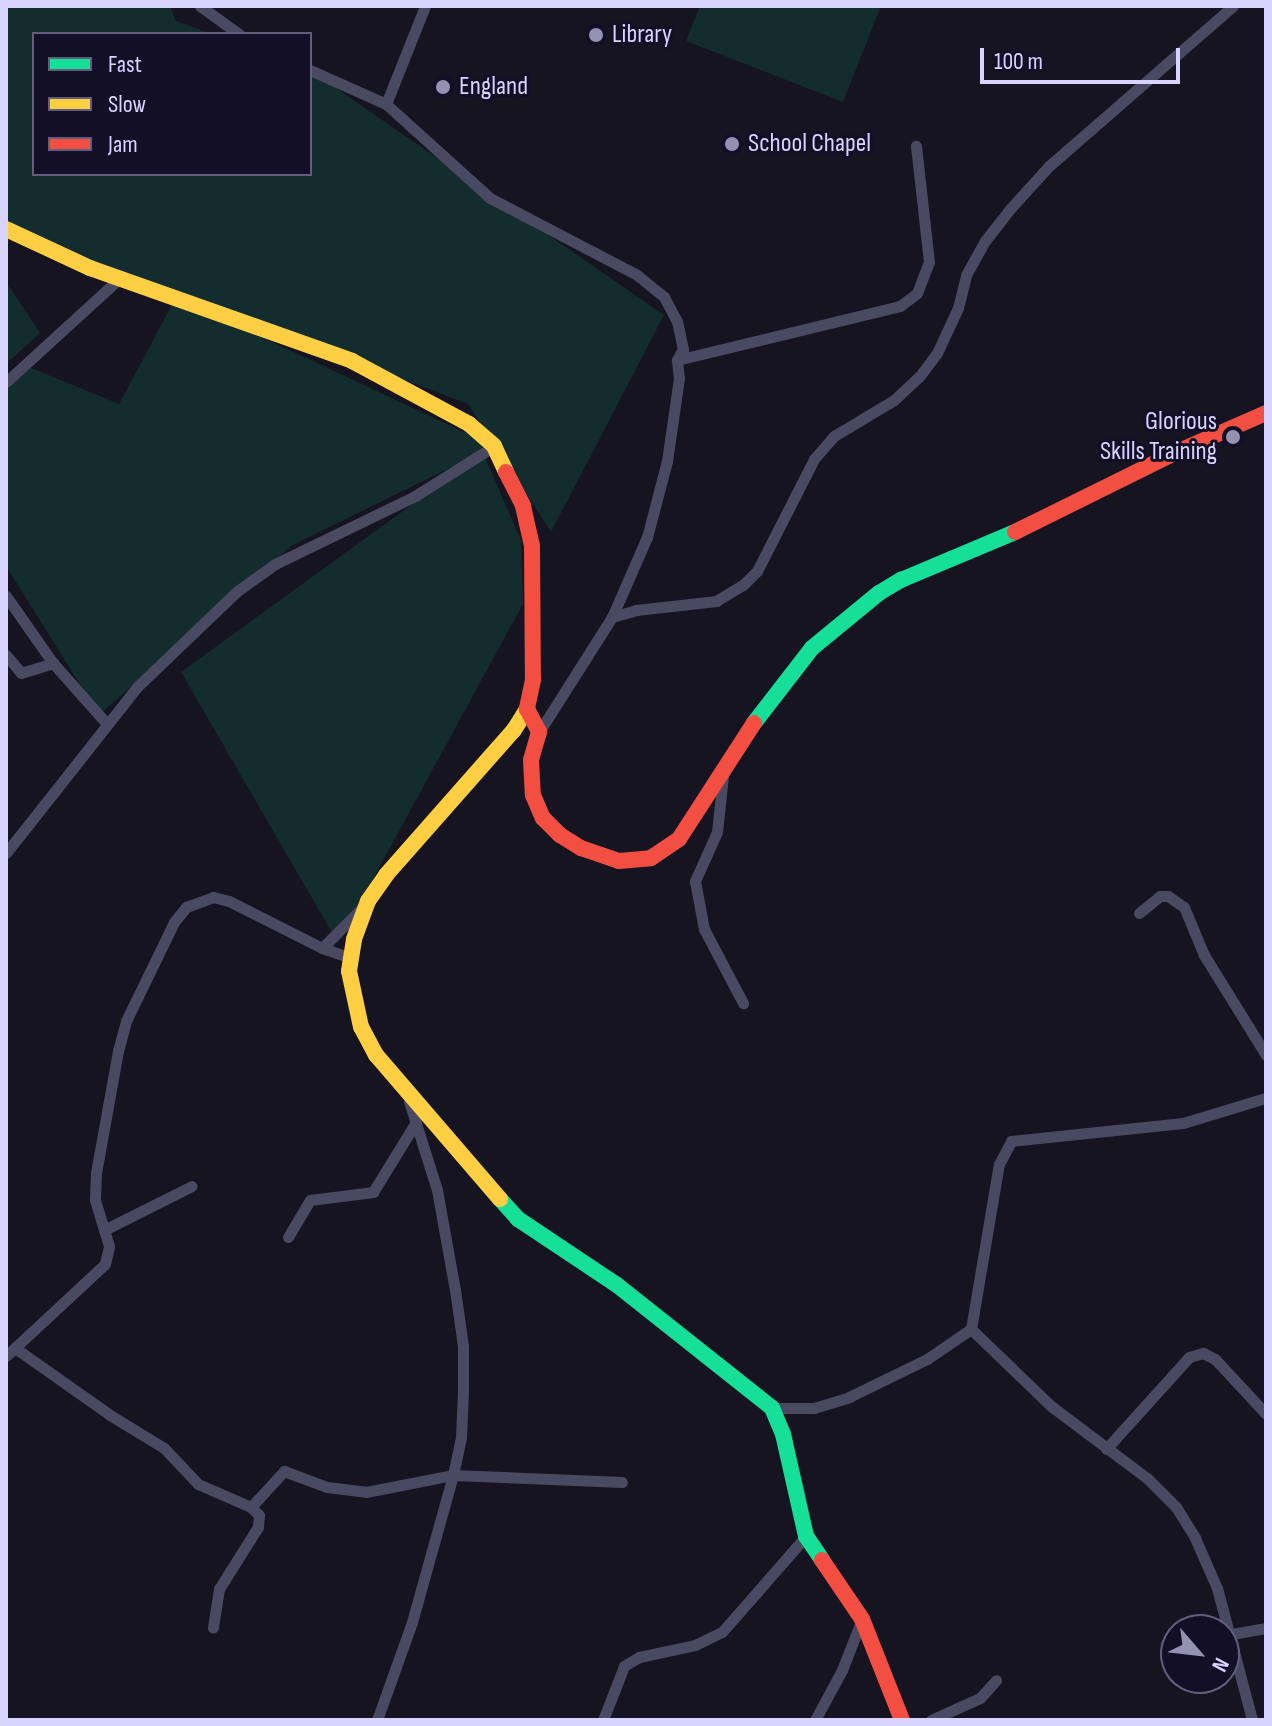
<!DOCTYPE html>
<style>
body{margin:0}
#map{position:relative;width:1272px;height:1726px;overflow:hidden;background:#161421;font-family:"Sofia Sans Condensed",sans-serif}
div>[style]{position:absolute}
.green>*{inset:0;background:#132c2d}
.street>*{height:11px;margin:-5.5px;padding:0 5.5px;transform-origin:5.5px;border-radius:5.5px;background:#4a4962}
.fast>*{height:16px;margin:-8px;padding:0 8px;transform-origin:8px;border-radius:8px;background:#16e098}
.slow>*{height:16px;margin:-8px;padding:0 8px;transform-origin:8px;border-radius:8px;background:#ffcf43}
.jam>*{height:16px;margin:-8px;padding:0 8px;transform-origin:8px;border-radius:8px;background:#f24e42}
.dots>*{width:22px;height:22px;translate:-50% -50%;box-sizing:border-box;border:4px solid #130f26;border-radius:50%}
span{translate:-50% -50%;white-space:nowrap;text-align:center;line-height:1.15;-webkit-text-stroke:6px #130f26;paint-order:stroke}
.poi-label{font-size:26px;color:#d9d4ff}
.left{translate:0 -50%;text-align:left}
.right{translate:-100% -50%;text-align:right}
.frame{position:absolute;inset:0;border:8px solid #d9d4ff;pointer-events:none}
.legend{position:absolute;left:32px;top:32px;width:280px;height:144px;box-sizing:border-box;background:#130f26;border:2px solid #625e7d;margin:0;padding:10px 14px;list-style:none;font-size:24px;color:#d9d4ff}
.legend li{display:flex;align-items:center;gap:16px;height:40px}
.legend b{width:40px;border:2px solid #625e7d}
.north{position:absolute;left:1160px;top:1614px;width:80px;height:80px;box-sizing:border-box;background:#130f26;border:2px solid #625e7d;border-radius:50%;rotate:118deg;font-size:22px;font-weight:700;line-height:32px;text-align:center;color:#d9d4ff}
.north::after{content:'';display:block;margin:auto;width:28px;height:36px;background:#9591b1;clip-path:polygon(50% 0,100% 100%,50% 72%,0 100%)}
.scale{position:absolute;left:980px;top:48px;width:200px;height:36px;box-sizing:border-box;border:4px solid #d9d4ff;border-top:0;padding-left:10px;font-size:24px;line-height:28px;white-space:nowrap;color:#d9d4ff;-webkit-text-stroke:6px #130f26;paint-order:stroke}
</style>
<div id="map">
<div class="green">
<i style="clip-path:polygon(6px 6px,170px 6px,176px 21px,212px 34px,34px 34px,34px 174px,310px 174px,310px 70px,664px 315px,551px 532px,468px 404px,6px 228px)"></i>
<i style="clip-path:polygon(700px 6px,881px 6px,843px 102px,686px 41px)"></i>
<i style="clip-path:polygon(6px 282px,40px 333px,6px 364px)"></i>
<i style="clip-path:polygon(176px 297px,494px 446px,291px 546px,99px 715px,6px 566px,6px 384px,24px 365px,119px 404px)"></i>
<i style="clip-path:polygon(483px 453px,521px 540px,523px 604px,338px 943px,181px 672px)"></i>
</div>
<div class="street">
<i style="left:200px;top:6px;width:48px;rotate:35.7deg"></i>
<i style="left:310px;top:70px;width:83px;rotate:24.1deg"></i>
<i style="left:386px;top:104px;width:140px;rotate:42.1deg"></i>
<i style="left:490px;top:198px;width:166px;rotate:27.6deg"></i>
<i style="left:637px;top:275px;width:35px;rotate:39deg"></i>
<i style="left:664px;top:297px;width:27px;rotate:62deg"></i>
<i style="left:677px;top:321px;width:29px;rotate:78deg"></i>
<i style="left:683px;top:349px;width:13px;rotate:119deg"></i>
<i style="left:677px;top:360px;width:18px;rotate:84deg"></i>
<i style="left:679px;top:378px;width:84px;rotate:98.2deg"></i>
<i style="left:667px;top:461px;width:79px;rotate:104.7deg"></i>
<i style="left:647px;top:537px;width:87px;rotate:113.6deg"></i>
<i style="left:612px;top:617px;width:136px;rotate:122.4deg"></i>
<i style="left:386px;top:104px;width:105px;rotate:-68.3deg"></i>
<i style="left:677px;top:360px;width:229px;rotate:-13.6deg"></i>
<i style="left:900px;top:306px;width:21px;rotate:-37deg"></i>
<i style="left:917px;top:293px;width:33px;rotate:-69deg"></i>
<i style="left:929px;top:262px;width:117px;rotate:-96.4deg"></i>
<i style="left:6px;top:382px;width:154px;rotate:-42.4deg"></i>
<i style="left:6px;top:596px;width:82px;rotate:55deg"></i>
<i style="left:53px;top:663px;width:81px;rotate:48.5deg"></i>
<i style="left:612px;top:617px;width:25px;rotate:-16deg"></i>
<i style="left:636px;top:610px;width:81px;rotate:-6.4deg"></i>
<i style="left:716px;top:601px;width:31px;rotate:-31deg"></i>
<i style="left:743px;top:585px;width:20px;rotate:-45deg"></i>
<i style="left:757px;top:571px;width:126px;rotate:-63deg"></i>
<i style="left:814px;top:459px;width:30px;rotate:-49deg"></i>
<i style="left:834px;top:436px;width:70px;rotate:-31deg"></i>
<i style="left:894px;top:400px;width:34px;rotate:-43deg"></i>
<i style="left:919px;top:377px;width:30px;rotate:-53deg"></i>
<i style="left:937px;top:353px;width:50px;rotate:-65deg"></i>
<i style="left:958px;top:308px;width:34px;rotate:-76deg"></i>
<i style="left:966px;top:275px;width:39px;rotate:-61deg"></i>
<i style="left:985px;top:241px;width:41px;rotate:-52deg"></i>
<i style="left:1010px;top:209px;width:58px;rotate:-47.8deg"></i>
<i style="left:1049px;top:166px;width:244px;rotate:-41deg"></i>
<i style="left:6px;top:655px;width:23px;rotate:50deg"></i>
<i style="left:21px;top:673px;width:34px;rotate:-17deg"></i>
<i style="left:723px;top:776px;width:56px;rotate:96.1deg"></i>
<i style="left:717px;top:832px;width:54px;rotate:114.2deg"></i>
<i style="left:695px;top:881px;width:49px;rotate:79.4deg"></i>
<i style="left:704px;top:929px;width:84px;rotate:62.2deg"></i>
<i style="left:6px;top:853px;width:211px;rotate:-51.7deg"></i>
<i style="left:137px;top:687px;width:137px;rotate:-43.8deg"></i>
<i style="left:236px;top:592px;width:48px;rotate:-35.7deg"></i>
<i style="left:275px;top:564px;width:156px;rotate:-25.9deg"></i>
<i style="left:415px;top:496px;width:93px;rotate:-32.3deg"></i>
<i style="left:1139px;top:913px;width:27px;rotate:-39deg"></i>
<i style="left:1160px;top:896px;width:8px"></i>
<i style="left:1168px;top:896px;width:19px;rotate:35deg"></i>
<i style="left:1184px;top:907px;width:52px;rotate:67.4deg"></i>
<i style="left:1204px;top:955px;width:118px;rotate:58.2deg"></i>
<i style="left:322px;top:948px;width:57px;rotate:-45deg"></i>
<i style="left:104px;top:1230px;width:98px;rotate:-26.6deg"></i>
<i style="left:288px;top:1237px;width:43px;rotate:-59.3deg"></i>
<i style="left:310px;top:1200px;width:64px;rotate:-7.2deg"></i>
<i style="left:373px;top:1192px;width:82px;rotate:-58.4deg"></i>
<i style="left:971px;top:1329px;width:111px;rotate:43.9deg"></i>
<i style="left:1051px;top:1406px;width:120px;rotate:36.9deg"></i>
<i style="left:1147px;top:1478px;width:41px;rotate:45deg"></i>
<i style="left:1176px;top:1507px;width:36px;rotate:58deg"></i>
<i style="left:1195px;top:1538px;width:55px;rotate:66.3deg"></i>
<i style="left:1217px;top:1588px;width:137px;rotate:75.1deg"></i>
<i style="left:15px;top:1348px;width:116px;rotate:35.2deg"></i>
<i style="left:110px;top:1415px;width:63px;rotate:31.4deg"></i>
<i style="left:164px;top:1448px;width:50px;rotate:46.6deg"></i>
<i style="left:198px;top:1484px;width:58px;rotate:23.5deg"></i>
<i style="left:251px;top:1507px;width:11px;rotate:45deg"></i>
<i style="left:259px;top:1515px;width:12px;rotate:95deg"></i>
<i style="left:258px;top:1527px;width:73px;rotate:122.2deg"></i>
<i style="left:219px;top:1589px;width:39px;rotate:99deg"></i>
<i style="left:6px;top:1356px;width:135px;rotate:-42.9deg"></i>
<i style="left:105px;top:1264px;width:18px;rotate:-77deg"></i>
<i style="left:109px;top:1246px;width:48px;rotate:-106.9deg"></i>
<i style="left:95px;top:1200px;width:27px;rotate:-88deg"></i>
<i style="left:96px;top:1173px;width:124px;rotate:-79.8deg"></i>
<i style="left:118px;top:1051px;width:31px;rotate:-75deg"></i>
<i style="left:126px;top:1021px;width:110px;rotate:-64.1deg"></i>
<i style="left:174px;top:922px;width:19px;rotate:-51deg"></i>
<i style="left:186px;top:907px;width:29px;rotate:-20deg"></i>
<i style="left:213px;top:897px;width:16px;rotate:14deg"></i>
<i style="left:229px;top:901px;width:104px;rotate:26.8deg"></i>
<i style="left:322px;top:948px;width:31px;rotate:19deg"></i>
<i style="left:772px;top:1408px;width:42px"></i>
<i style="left:814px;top:1408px;width:37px;rotate:-17deg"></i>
<i style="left:849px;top:1397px;width:87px;rotate:-26deg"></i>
<i style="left:927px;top:1359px;width:53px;rotate:-34.3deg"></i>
<i style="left:971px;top:1329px;width:167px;rotate:-80.4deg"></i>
<i style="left:999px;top:1164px;width:26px;rotate:-62deg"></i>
<i style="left:1011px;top:1141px;width:173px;rotate:-6deg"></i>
<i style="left:1183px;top:1123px;width:87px;rotate:-16.8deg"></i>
<i style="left:1106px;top:1449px;width:124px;rotate:-47.9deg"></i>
<i style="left:1189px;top:1357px;width:15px;rotate:-16deg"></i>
<i style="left:1203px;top:1353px;width:13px;rotate:27deg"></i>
<i style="left:1215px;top:1359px;width:75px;rotate:47.2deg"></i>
<i style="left:251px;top:1507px;width:49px;rotate:-47.5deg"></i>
<i style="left:284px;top:1471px;width:46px;rotate:20.4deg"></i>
<i style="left:327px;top:1487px;width:39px;rotate:7deg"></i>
<i style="left:366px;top:1492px;width:89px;rotate:-11.1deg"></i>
<i style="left:453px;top:1475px;width:169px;rotate:2.4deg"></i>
<i style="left:1232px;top:1634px;width:35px;rotate:-10deg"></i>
<i style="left:377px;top:1720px;width:104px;rotate:-70.3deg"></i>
<i style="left:412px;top:1622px;width:153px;rotate:-74.4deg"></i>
<i style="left:453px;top:1475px;width:39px;rotate:-78deg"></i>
<i style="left:461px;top:1437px;width:45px;rotate:-87.5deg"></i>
<i style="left:463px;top:1392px;width:46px;rotate:-90deg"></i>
<i style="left:463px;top:1346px;width:57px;rotate:-98.1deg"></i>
<i style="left:455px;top:1290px;width:102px;rotate:-100.2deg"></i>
<i style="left:437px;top:1190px;width:93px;rotate:-107.5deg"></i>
<i style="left:603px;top:1720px;width:58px;rotate:-68.7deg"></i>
<i style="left:624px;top:1666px;width:17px;rotate:-31deg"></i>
<i style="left:639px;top:1657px;width:57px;rotate:-12.1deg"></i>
<i style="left:695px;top:1645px;width:30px;rotate:-26deg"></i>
<i style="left:722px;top:1632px;width:128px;rotate:-48.8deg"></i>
<i style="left:815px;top:1720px;width:57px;rotate:-61.6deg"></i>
<i style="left:842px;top:1670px;width:55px;rotate:-68.6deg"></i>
<i style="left:931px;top:1720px;width:54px;rotate:-24.2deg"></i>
<i style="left:980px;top:1698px;width:24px;rotate:-48deg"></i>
</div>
<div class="fast">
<i style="left:754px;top:723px;width:95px;rotate:-52.3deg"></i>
<i style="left:812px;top:648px;width:87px;rotate:-39.4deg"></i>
<i style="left:879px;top:593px;width:26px;rotate:-31deg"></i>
<i style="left:901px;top:580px;width:124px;rotate:-22.8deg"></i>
<i style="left:500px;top:1199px;width:27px;rotate:48deg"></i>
<i style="left:518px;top:1219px;width:119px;rotate:33.7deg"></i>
<i style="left:617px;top:1285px;width:198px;rotate:38.4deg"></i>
<i style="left:772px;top:1408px;width:28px;rotate:67deg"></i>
<i style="left:783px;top:1434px;width:105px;rotate:77.3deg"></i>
<i style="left:806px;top:1536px;width:29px;rotate:56deg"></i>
</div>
<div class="slow">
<i style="left:6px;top:229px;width:93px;rotate:24.9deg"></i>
<i style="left:90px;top:268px;width:278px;rotate:19.5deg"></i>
<i style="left:352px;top:361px;width:133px;rotate:28.3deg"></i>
<i style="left:469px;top:424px;width:33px;rotate:41deg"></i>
<i style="left:494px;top:446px;width:29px;rotate:65deg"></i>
<i style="left:500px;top:1199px;width:190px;rotate:-130.7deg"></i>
<i style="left:376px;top:1055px;width:32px;rotate:-118deg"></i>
<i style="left:361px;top:1027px;width:57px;rotate:-102.1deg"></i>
<i style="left:349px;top:971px;width:32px;rotate:-81deg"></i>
<i style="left:354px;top:939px;width:40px;rotate:-69.8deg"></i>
<i style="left:368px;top:901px;width:32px;rotate:-55deg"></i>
<i style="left:386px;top:875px;width:193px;rotate:-48.6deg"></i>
<i style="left:514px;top:730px;width:25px;rotate:-58deg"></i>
</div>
<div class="jam">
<i style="left:506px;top:472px;width:38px;rotate:63deg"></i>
<i style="left:523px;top:506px;width:41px;rotate:77.3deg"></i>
<i style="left:532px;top:546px;width:134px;rotate:89.6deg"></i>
<i style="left:533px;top:680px;width:30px;rotate:102deg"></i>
<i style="left:527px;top:709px;width:26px;rotate:62deg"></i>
<i style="left:539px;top:732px;width:29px;rotate:106deg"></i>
<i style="left:531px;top:760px;width:35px;rotate:87deg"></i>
<i style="left:533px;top:795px;width:25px;rotate:67deg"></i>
<i style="left:543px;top:818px;width:24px;rotate:45deg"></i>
<i style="left:560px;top:835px;width:25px;rotate:32deg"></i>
<i style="left:581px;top:848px;width:40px;rotate:18.9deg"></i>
<i style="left:619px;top:861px;width:32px;rotate:-5deg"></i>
<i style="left:651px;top:858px;width:34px;rotate:-34deg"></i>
<i style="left:679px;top:839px;width:138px;rotate:-57.1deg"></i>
<i style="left:1015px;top:532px;width:183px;rotate:-26.3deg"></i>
<i style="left:1179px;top:451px;width:95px;rotate:-23.6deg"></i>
<i style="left:822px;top:1560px;width:71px;rotate:55.9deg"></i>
<i style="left:862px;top:1619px;width:109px;rotate:68.4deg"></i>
</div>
<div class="dots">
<i style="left:596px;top:35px;background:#9591b1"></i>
<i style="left:443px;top:87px;background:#9591b1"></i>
<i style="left:732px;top:144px;background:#9591b1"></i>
<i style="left:1233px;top:437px;background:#9591b1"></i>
</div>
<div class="poi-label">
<span class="left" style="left:612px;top:35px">Library</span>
<span class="left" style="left:459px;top:87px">England</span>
<span class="left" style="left:748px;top:144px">School Chapel</span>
<span class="right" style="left:1217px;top:437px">Glorious<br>Skills Training</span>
</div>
<div class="frame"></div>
<ul class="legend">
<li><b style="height:10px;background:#16e098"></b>Fast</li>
<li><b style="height:10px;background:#ffcf43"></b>Slow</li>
<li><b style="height:10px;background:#f24e42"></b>Jam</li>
</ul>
<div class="north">N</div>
<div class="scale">100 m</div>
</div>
